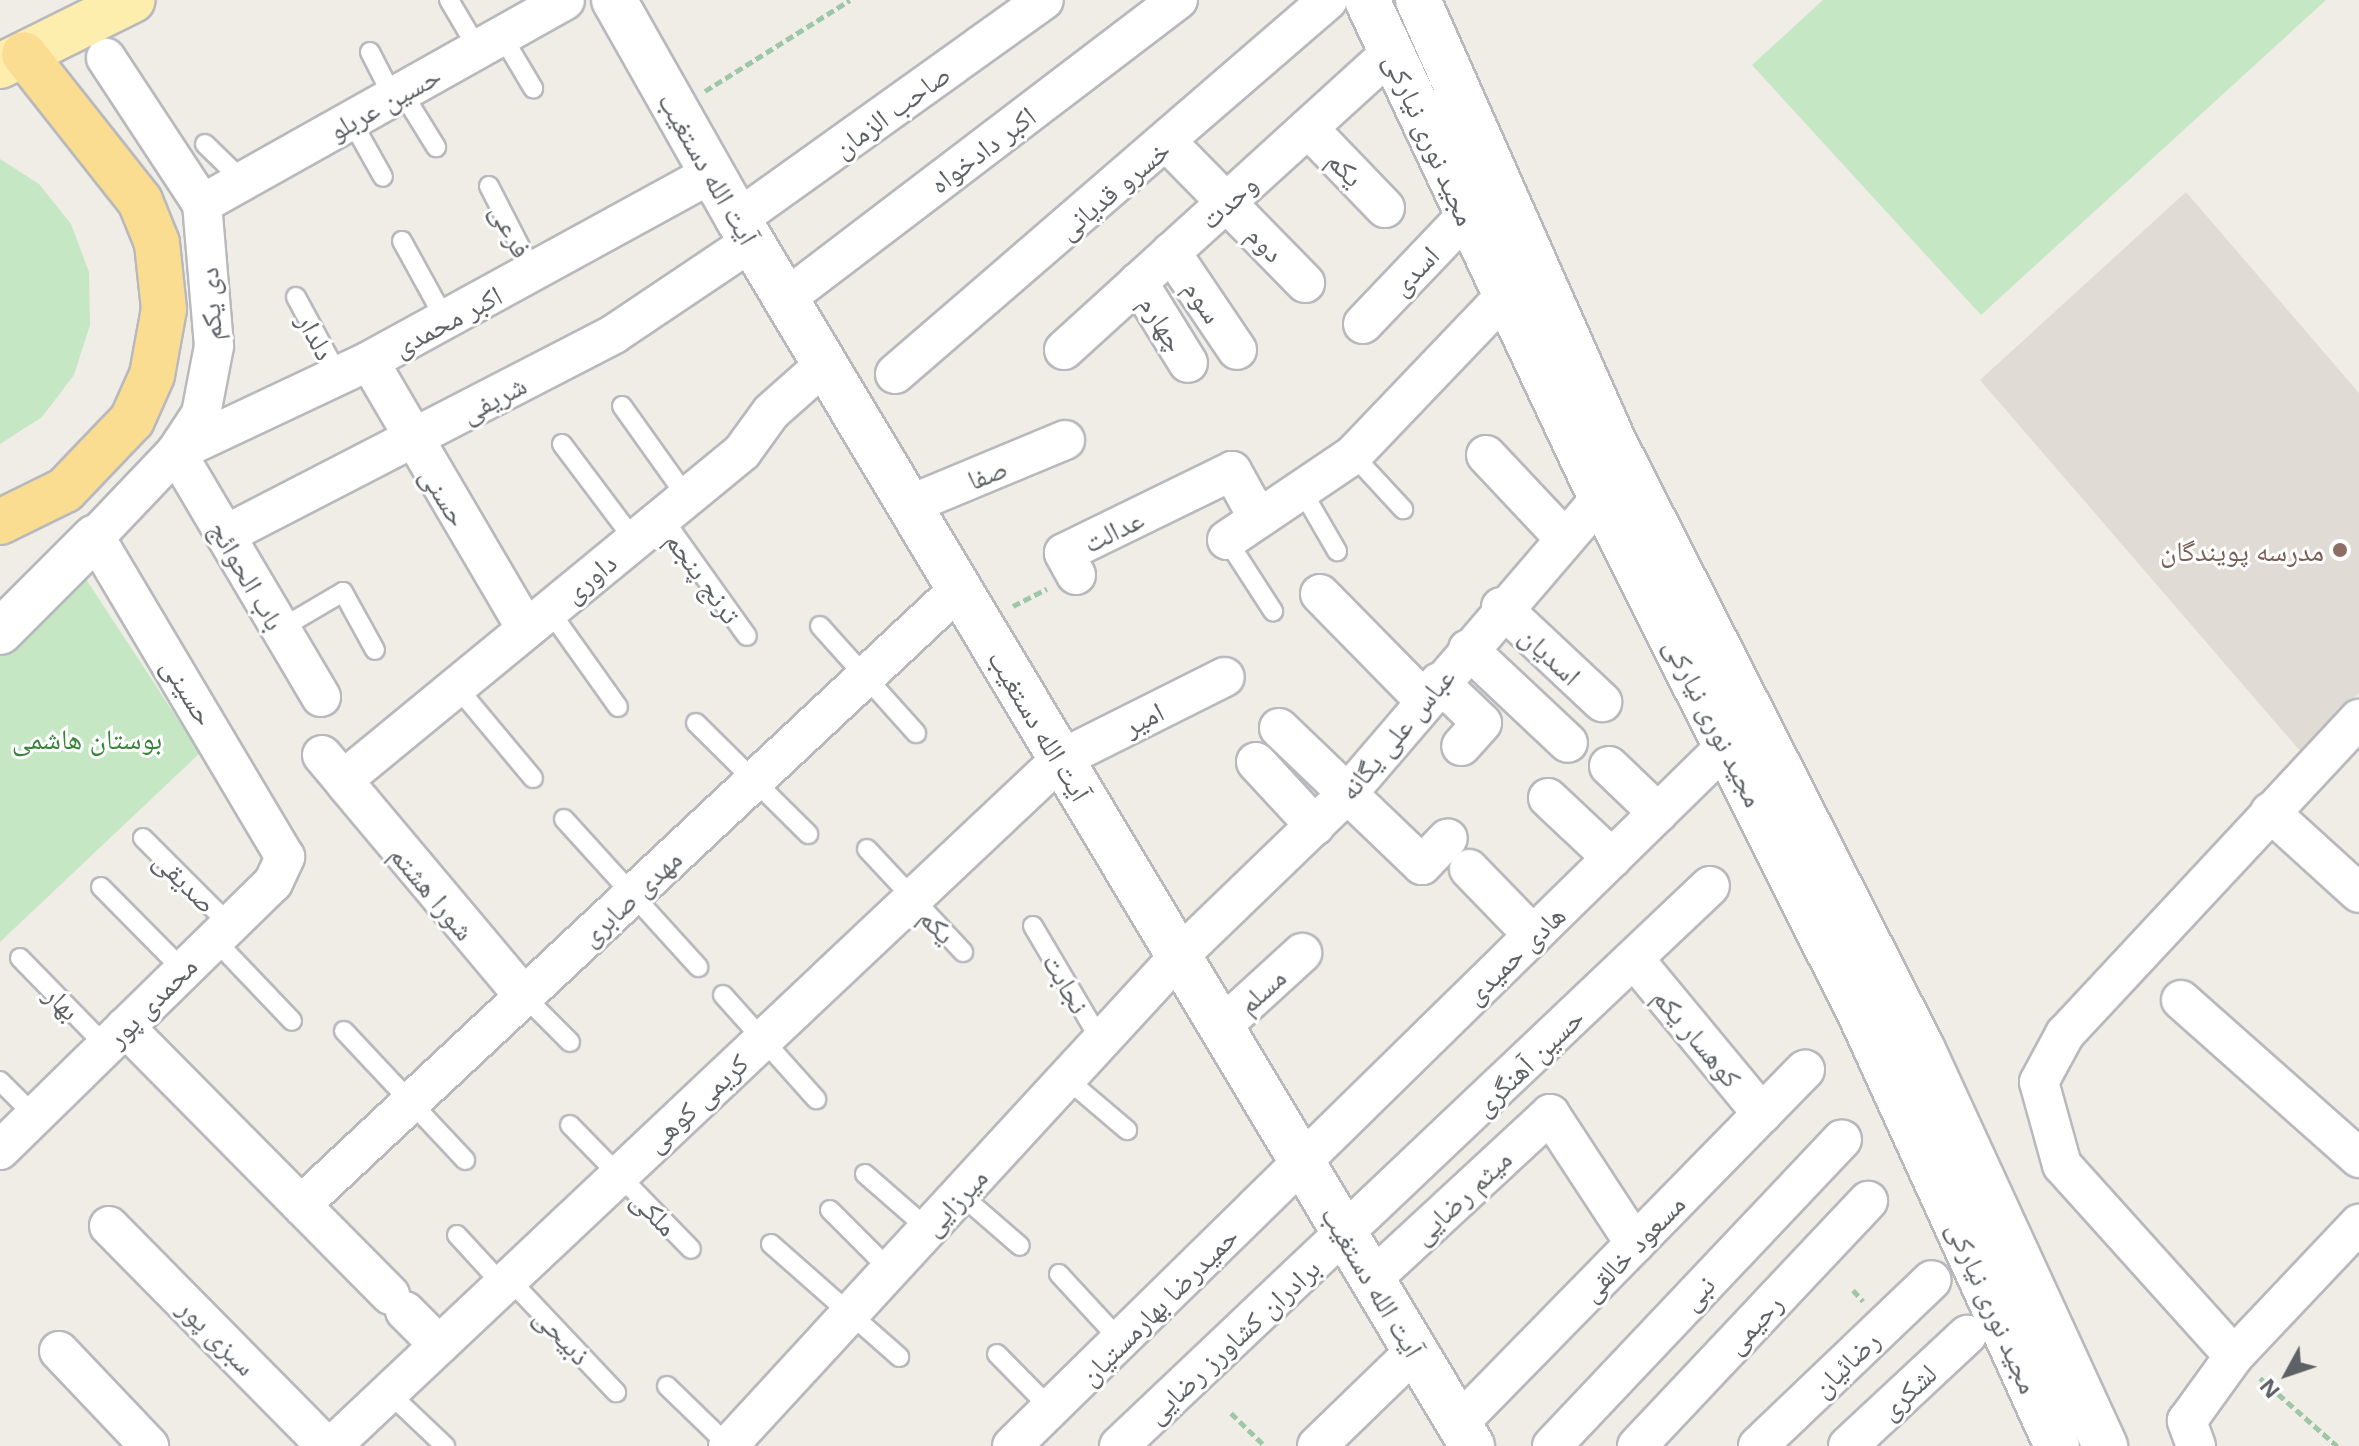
<!DOCTYPE html>
<meta charset="utf-8">
<style>
body{margin:0}
#map{position:relative;width:2359px;height:1446px;overflow:hidden;background:#f0ede6;font-family:"Open Sans","Noto Naskh Arabic",sans-serif}
div>[style]{position:absolute}
.education>*{inset:0;background:#e0dcd5}
.green>*{inset:0;background:#c5e7c4}
.path>*{height:5px;margin-top:-2.5px;transform-origin:0;background:repeating-linear-gradient(90deg,#9dc7a7 0 8px,transparent 0 12px)}
.roads{filter:drop-shadow(2px 0 #b7b9bd) drop-shadow(-2px 0 #b7b9bd) drop-shadow(0 2px #b7b9bd) drop-shadow(0 -2px #b7b9bd)}
.lane>*{height:18px;margin:-9px;padding:0 9px;transform-origin:9px;border-radius:9px;background:#fff}
.street>*{height:38px;margin:-19px;padding:0 19px;transform-origin:19px;border-radius:19px;background:#fff}
.secondary>*{height:44px;margin:-22px;padding:0 22px;transform-origin:22px;border-radius:22px;background:#fff}
.primary>*{height:44px;margin:-22px;padding:0 22px;transform-origin:22px;border-radius:22px;background:#feeeae}
.highway>*{height:44px;margin:-22px;padding:0 22px;transform-origin:22px;border-radius:22px;background:#fbdd92}
.dots>*{width:22px;height:22px;translate:-50% -50%;box-sizing:border-box;border:4px solid #fff;border-radius:50%}
span{translate:-50% -50%;white-space:nowrap;text-align:center;line-height:1.15;-webkit-text-stroke:6px #fff;paint-order:stroke}
.street-label{font-size:28px;color:#5e6266}
.education-label{font-size:28px;color:#785e54}
.right{translate:-100% -50%;text-align:right}
.park-label{font-size:28px;color:#378538}
.north{position:absolute;left:2247px;top:1334px;width:80px;height:80px;-webkit-text-stroke:6px #fff;paint-order:stroke;rotate:230deg;font-size:22px;font-weight:700;line-height:32px;text-align:center;color:#5e6266}
.north::after{content:'';display:block;margin:auto;width:28px;height:36px;background:#5e6266;clip-path:polygon(50% 0,100% 100%,50% 72%,0 100%)}
</style>
<div id="map">
<div class="education">
<i style="clip-path:polygon(2186px 192px,2359px 393px,2359px 693px,2301px 752px,1980px 380px)"></i>
</div>
<div class="green">
<i style="clip-path:polygon(1823px 0,2326px 0,1981px 315px,1752px 65px)"></i>
<i style="clip-path:polygon(0 159px,39px 184px,71px 224px,89px 272px,90px 325px,74px 375px,42px 417px,0 444px)"></i>
<i style="clip-path:polygon(82px 573px,200px 753px,0 942px,0 653px)"></i>
</div>
<div class="path">
<i style="left:705px;top:91px;width:171px;rotate:-32.1deg"></i>
<i style="left:1013px;top:606px;width:38px;rotate:-27deg"></i>
<i style="left:1853px;top:1290px;width:15px;rotate:48deg"></i>
<i style="left:2260px;top:1378px;width:103px;rotate:41.4deg"></i>
<i style="left:1231px;top:1413px;width:47px;rotate:44.1deg"></i>
</div>
<div class="roads">
<div class="lane">
<i style="left:449px;top:0;width:57px;rotate:59.4deg"></i>
<i style="left:502px;top:36px;width:61px;rotate:59.2deg"></i>
<i style="left:370px;top:52px;width:51px;rotate:62.9deg"></i>
<i style="left:402px;top:92px;width:65px;rotate:58.3deg"></i>
<i style="left:351px;top:120px;width:65px;rotate:60.7deg"></i>
<i style="left:205px;top:144px;width:53px;rotate:44.2deg"></i>
<i style="left:489px;top:186px;width:99px;rotate:62.9deg"></i>
<i style="left:402px;top:241px;width:91px;rotate:61.2deg"></i>
<i style="left:296px;top:297px;width:89px;rotate:61.7deg"></i>
<i style="left:622px;top:406px;width:112px;rotate:54.5deg"></i>
<i style="left:562px;top:444px;width:120px;rotate:53.1deg"></i>
<i style="left:1353px;top:455px;width:74px;rotate:47.2deg"></i>
<i style="left:1301px;top:489px;width:72px;rotate:59.9deg"></i>
<i style="left:662px;top:517px;width:146px;rotate:54.5deg"></i>
<i style="left:1227px;top:540px;width:85px;rotate:57.1deg"></i>
<i style="left:549px;top:610px;width:119px;rotate:54.6deg"></i>
<i style="left:820px;top:626px;width:144px;rotate:48.1deg"></i>
<i style="left:280px;top:629px;width:73px;rotate:-30.4deg"></i>
<i style="left:343px;top:592px;width:66px;rotate:61.1deg"></i>
<i style="left:456px;top:686px;width:120px;rotate:50.1deg"></i>
<i style="left:696px;top:723px;width:158px;rotate:44.7deg"></i>
<i style="left:564px;top:819px;width:200px;rotate:47.8deg"></i>
<i style="left:143px;top:838px;width:122px;rotate:45deg"></i>
<i style="left:867px;top:849px;width:141px;rotate:47deg"></i>
<i style="left:101px;top:887px;width:117px;rotate:45.3deg"></i>
<i style="left:1033px;top:926px;width:134px;rotate:59.4deg"></i>
<i style="left:214px;top:939px;width:113px;rotate:46.4deg"></i>
<i style="left:20px;top:958px;width:123px;rotate:45.7deg"></i>
<i style="left:723px;top:995px;width:140px;rotate:48.2deg"></i>
<i style="left:524px;top:996px;width:65px;rotate:45deg"></i>
<i style="left:344px;top:1031px;width:177px;rotate:46.8deg"></i>
<i style="left:1067px;top:1079px;width:79px;rotate:40.4deg"></i>
<i style="left:0;top:1081px;width:49px;rotate:45deg"></i>
<i style="left:570px;top:1125px;width:173px;rotate:45.7deg"></i>
<i style="left:865px;top:1174px;width:84px;rotate:41.1deg"></i>
<i style="left:960px;top:1194px;width:79px;rotate:40.9deg"></i>
<i style="left:830px;top:1210px;width:85px;rotate:45deg"></i>
<i style="left:457px;top:1235px;width:68px;rotate:47.4deg"></i>
<i style="left:771px;top:1244px;width:171px;rotate:41.4deg"></i>
<i style="left:1059px;top:1274px;width:90px;rotate:47.3deg"></i>
<i style="left:509px;top:1279px;width:156px;rotate:46.6deg"></i>
<i style="left:997px;top:1354px;width:77px;rotate:45.5deg"></i>
<i style="left:667px;top:1386px;width:86px;rotate:44.1deg"></i>
<i style="left:388px;top:1392px;width:79px;rotate:43.5deg"></i>
</div>
<div class="street">
<i style="left:1308px;top:128px;width:111px;rotate:46.1deg"></i>
<i style="left:1168px;top:143px;width:196px;rotate:45.6deg"></i>
<i style="left:202px;top:204px;width:416px;rotate:-29.3deg"></i>
<i style="left:738px;top:219px;width:376px;rotate:-35.6deg"></i>
<i style="left:1171px;top:252px;width:118px;rotate:56deg"></i>
<i style="left:1138px;top:282px;width:95px;rotate:58.3deg"></i>
<i style="left:785px;top:299px;width:494px;rotate:-37.3deg"></i>
<i style="left:1363px;top:324px;width:148px;rotate:-46.4deg"></i>
<i style="left:1064px;top:350px;width:443px;rotate:-42.3deg"></i>
<i style="left:369px;top:361px;width:311px;rotate:59.6deg"></i>
<i style="left:895px;top:374px;width:572px;rotate:-40.82deg"></i>
<i style="left:1486px;top:455px;width:114px;rotate:46.8deg"></i>
<i style="left:909px;top:505px;width:169px;rotate:-22.6deg"></i>
<i style="left:225px;top:535px;width:438px;rotate:-27.3deg"></i>
<i style="left:614px;top:334px;width:165px;rotate:-33.9deg"></i>
<i style="left:1227px;top:540px;width:152px;rotate:-34deg"></i>
<i style="left:1353px;top:455px;width:220px;rotate:-46.3deg"></i>
<i style="left:1076px;top:575px;width:25px;rotate:-119deg"></i>
<i style="left:1064px;top:553px;width:187px;rotate:-26deg"></i>
<i style="left:1232px;top:471px;width:54px;rotate:61deg"></i>
<i style="left:1320px;top:594px;width:148px;rotate:45.5deg"></i>
<i style="left:1501px;top:607px;width:139px;rotate:43.2deg"></i>
<i style="left:1468px;top:649px;width:137px;rotate:43.2deg"></i>
<i style="left:1439px;top:682px;width:59px;rotate:43.6deg"></i>
<i style="left:1482px;top:723px;width:31px;rotate:132deg"></i>
<i style="left:321px;top:697px;width:285px;rotate:-120.6deg"></i>
<i style="left:176px;top:452px;width:213px;rotate:-25.2deg"></i>
<i style="left:369px;top:361px;width:390px;rotate:-28.7deg"></i>
<i style="left:1279px;top:728px;width:198px;rotate:43.8deg"></i>
<i style="left:1422px;top:865px;width:37px;rotate:-46deg"></i>
<i style="left:322px;top:755px;width:33px;rotate:50deg"></i>
<i style="left:343px;top:780px;width:517px;rotate:-39.42deg"></i>
<i style="left:742px;top:452px;width:49px;rotate:-54.1deg"></i>
<i style="left:771px;top:412px;width:72px;rotate:-41.6deg"></i>
<i style="left:1256px;top:762px;width:87px;rotate:47.3deg"></i>
<i style="left:1609px;top:766px;width:68px;rotate:43.8deg"></i>
<i style="left:346px;top:784px;width:277px;rotate:50deg"></i>
<i style="left:1548px;top:798px;width:88px;rotate:43.2deg"></i>
<i style="left:2270px;top:812px;width:120px;rotate:42.3deg"></i>
<i style="left:1469px;top:869px;width:92px;rotate:45.9deg"></i>
<i style="left:1634px;top:959px;width:201px;rotate:50.4deg"></i>
<i style="left:2181px;top:1000px;width:238px;rotate:41.6deg"></i>
<i style="left:125px;top:1027px;width:377px;rotate:45.3deg"></i>
<i style="left:1221px;top:1027px;width:110px;rotate:-42.4deg"></i>
<i style="left:0;top:1150px;width:382px;rotate:-44.4deg"></i>
<i style="left:273px;top:883px;width:29px;rotate:-65deg"></i>
<i style="left:285px;top:857px;width:372px;rotate:-120.7deg"></i>
<i style="left:95px;top:537px;width:117px;rotate:-46.4deg"></i>
<i style="left:176px;top:452px;width:45px;rotate:-56.7deg"></i>
<i style="left:201px;top:414px;width:69px;rotate:-79.2deg"></i>
<i style="left:214px;top:346px;width:143px;rotate:-94.8deg"></i>
<i style="left:202px;top:204px;width:175px;rotate:-123.3deg"></i>
<i style="left:301px;top:1205px;width:901px;rotate:-43.11deg"></i>
<i style="left:109px;top:1226px;width:309px;rotate:45.4deg"></i>
<i style="left:1372px;top:1279px;width:243px;rotate:-42.8deg"></i>
<i style="left:1550px;top:1114px;width:155px;rotate:56.8deg"></i>
<i style="left:405px;top:1311px;width:48px;rotate:45deg"></i>
<i style="left:59px;top:1351px;width:131px;rotate:46.5deg"></i>
<i style="left:2234px;top:1356px;width:182px;rotate:-46.6deg"></i>
<i style="left:1458px;top:1424px;width:496px;rotate:-45.6deg"></i>
<i style="left:332px;top:1446px;width:1002px;rotate:-43.3deg"></i>
<i style="left:1061px;top:759px;width:183px;rotate:-26.6deg"></i>
<i style="left:728px;top:1446px;width:666px;rotate:-47.37deg"></i>
<i style="left:1179px;top:956px;width:235px;rotate:-44deg"></i>
<i style="left:1348px;top:793px;width:389px;rotate:-49.4deg"></i>
<i style="left:1012px;top:1446px;width:1001px;rotate:-44.43deg"></i>
<i style="left:1119px;top:1446px;width:814px;rotate:-43.46deg"></i>
<i style="left:1317px;top:1446px;width:136px;rotate:-44.1deg"></i>
<i style="left:1552px;top:1446px;width:422px;rotate:-46.6deg"></i>
<i style="left:1637px;top:1446px;width:337px;rotate:-46.7deg"></i>
<i style="left:1758px;top:1446px;width:240px;rotate:-43.7deg"></i>
<i style="left:1848px;top:1446px;width:163px;rotate:-43deg"></i>
<i style="left:2196px;top:1446px;width:27px;rotate:-110deg"></i>
<i style="left:2187px;top:1421px;width:80px;rotate:-54.1deg"></i>
<i style="left:2234px;top:1356px;width:257px;rotate:-132deg"></i>
<i style="left:2062px;top:1165px;width:86px;rotate:-105.5deg"></i>
<i style="left:2039px;top:1082px;width:55px;rotate:-61.6deg"></i>
<i style="left:2065px;top:1034px;width:431px;rotate:-47deg"></i>
</div>
<div class="secondary">
<i style="left:614px;top:0;width:252px;rotate:60.5deg"></i>
<i style="left:738px;top:219px;width:1430px;rotate:59.11deg"></i>
<i style="left:1367px;top:0;width:550px;rotate:64.83deg"></i>
<i style="left:1601px;top:498px;width:582px;rotate:63.35deg"></i>
<i style="left:1862px;top:1018px;width:470px;rotate:65.5deg"></i>
<i style="left:1418px;top:0;width:481px;rotate:66.1deg"></i>
<i style="left:1613px;top:440px;width:684px;rotate:63.06deg"></i>
<i style="left:1923px;top:1050px;width:436px;rotate:65.3deg"></i>
<i style="left:0;top:632px;width:134px;rotate:-45deg"></i>
</div>
<div class="primary">
<i style="left:0;top:66px;width:148px;rotate:-26.4deg"></i>
</div>
<div class="highway">
<i style="left:0;top:522px;width:72px;rotate:-26.2deg"></i>
<i style="left:65px;top:490px;width:97px;rotate:-46.3deg"></i>
<i style="left:132px;top:420px;width:49px;rotate:-66deg"></i>
<i style="left:152px;top:375px;width:67px;rotate:-79.7deg"></i>
<i style="left:164px;top:309px;width:66px;rotate:-96.1deg"></i>
<i style="left:157px;top:243px;width:45px;rotate:-112deg"></i>
<i style="left:140px;top:201px;width:187px;rotate:-128.3deg"></i>
</div>
</div>
<div class="dots">
<i style="left:2340px;top:550px;background:#8d6e63"></i>
</div>
<div class="street-label">
<span style="left:384px;top:102px;rotate:-29deg">حسین عربلو</span>
<span style="left:891px;top:110px;rotate:-36deg">صاحب الزمان</span>
<span style="left:1431px;top:139px;rotate:66deg">مجید نوری نیارکی</span>
<span style="left:982px;top:149px;rotate:-37deg">اکبر دادخواه</span>
<span style="left:709px;top:168px;rotate:60deg">آیت الله دستغیب</span>
<span style="left:1346px;top:168px;rotate:46deg">یکم</span>
<span style="left:1113px;top:189px;rotate:-40deg">خسرو قدیانی</span>
<span style="left:1228px;top:201px;rotate:-42deg">وحدت</span>
<span style="left:512px;top:230px;rotate:63deg">فرعی</span>
<span style="left:1266px;top:243px;rotate:46deg">دوم</span>
<span style="left:1414px;top:270px;rotate:-46deg">اسدی</span>
<span style="left:1204px;top:301px;rotate:56deg">سوم</span>
<span style="left:209px;top:304px;rotate:-93deg">دی یکم</span>
<span style="left:447px;top:320px;rotate:-28deg">اکبر محمدی</span>
<span style="left:1163px;top:323px;rotate:58deg">چهارم</span>
<span style="left:317px;top:336px;rotate:62deg">دلدار</span>
<span style="left:493px;top:398px;rotate:-28deg">شریفی</span>
<span style="left:987px;top:473px;rotate:-22deg">صفا</span>
<span style="left:445px;top:496px;rotate:58deg">حسنی</span>
<span style="left:1113px;top:530px;rotate:-26deg">عدالت</span>
<span style="left:248px;top:575px;rotate:60deg">باب الحوائج</span>
<span style="left:589px;top:577px;rotate:-40deg">داوری</span>
<span style="left:704px;top:577px;rotate:54deg">ترنج پنجم</span>
<span style="left:1551px;top:655px;rotate:43deg">اسدیان</span>
<span style="left:189px;top:691px;rotate:58deg">حسینی</span>
<span style="left:1143px;top:718px;rotate:-27deg">امیر</span>
<span style="left:1715px;top:722px;rotate:63deg">مجید نوری نیارکی</span>
<span style="left:1040px;top:725px;rotate:59deg">آیت الله دستغیب</span>
<span style="left:1396px;top:733px;rotate:-50deg">عباس علی یگانه</span>
<span style="left:186px;top:881px;rotate:45deg">صدیقی</span>
<span style="left:433px;top:892px;rotate:50deg">شورا هشتم</span>
<span style="left:630px;top:897px;rotate:-43deg">مهدی صابری</span>
<span style="left:938px;top:925px;rotate:46deg">یکم</span>
<span style="left:1514px;top:954px;rotate:-44deg">هادی حمیدی</span>
<span style="left:1067px;top:983px;rotate:60deg">نجابت</span>
<span style="left:1261px;top:990px;rotate:-42deg">مسلم</span>
<span style="left:151px;top:1001px;rotate:-45deg">محمدی پور</span>
<span style="left:63px;top:1002px;rotate:46deg">بهار</span>
<span style="left:1698px;top:1037px;rotate:50deg">کوهسار یکم</span>
<span style="left:1528px;top:1061px;rotate:-44deg">حسین آهنگری</span>
<span style="left:696px;top:1102px;rotate:-43deg">کریمی کوهی</span>
<span style="left:1461px;top:1196px;rotate:-43deg">میثم رضایی</span>
<span style="left:954px;top:1201px;rotate:-47deg">میرزایی</span>
<span style="left:655px;top:1212px;rotate:46deg">ملکی</span>
<span style="left:1632px;top:1247px;rotate:-46deg">مسعود خالقی</span>
<span style="left:1373px;top:1281px;rotate:59deg">آیت الله دستغیب</span>
<span style="left:1697px;top:1292px;rotate:-47deg">نبی</span>
<span style="left:1158px;top:1305px;rotate:-45deg">حمیدرضا بهارمستیان</span>
<span style="left:1994px;top:1307px;rotate:66deg">مجید نوری نیارکی</span>
<span style="left:1753px;top:1323px;rotate:-47deg">رحیمی</span>
<span style="left:563px;top:1335px;rotate:47deg">ذبیحی</span>
<span style="left:218px;top:1336px;rotate:45deg">سبزی پور</span>
<span style="left:1232px;top:1340px;rotate:-43deg">برادران کشاورز رضایی</span>
<span style="left:1845px;top:1363px;rotate:-44deg">رضائیان</span>
<span style="left:1907px;top:1391px;rotate:-43deg">لشکری</span>
</div>
<div class="education-label">
<span class="right" style="left:2324px;top:550px">مدرسه پویندگان</span>
</div>
<div class="park-label">
<span style="left:87px;top:738px">بوستان هاشمی</span>
</div>
<div class="north">N</div>
</div>
